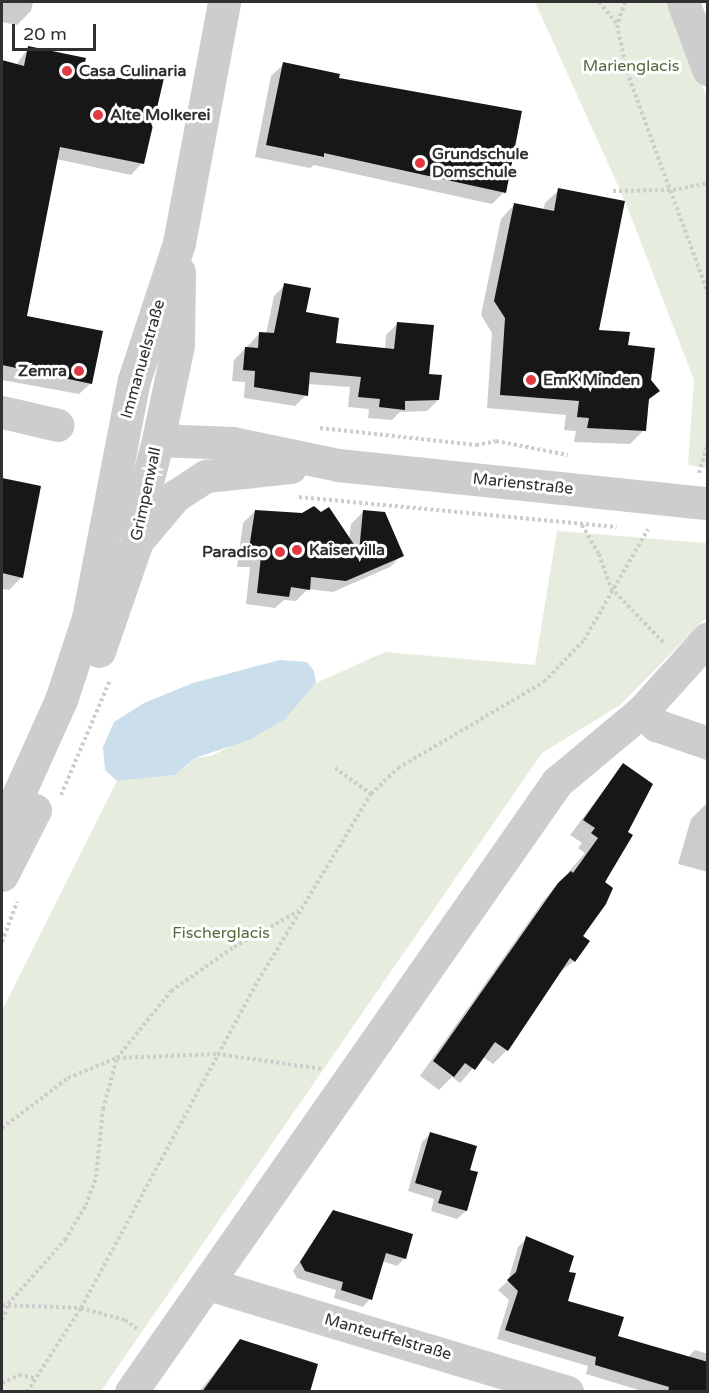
<!DOCTYPE html>
<meta charset="utf-8">
<style>
body{margin:0}
#map{position:relative;width:709px;height:1393px;overflow:hidden;background:#fff;font-family:"Varela Round",sans-serif}
div>[style]{position:absolute}
.green>*{inset:0;background:#e6ecde}
.water>*{inset:0;background:#cbdeeb}
.shadow>*{inset:0;background:#0003}
.building>*{inset:0;background:#171717}
.path>*{height:4px;margin-top:-2px;transform-origin:0;background:repeating-linear-gradient(90deg,#cdcdcd 0 3px,transparent 0 6px)}
.minor>*{height:33px;margin:-16.5px;padding:0 16.5px;transform-origin:16.5px;border-radius:16.5px;background:#cdcdcd}
.dots>*{width:16px;height:16px;translate:-50% -50%;box-sizing:border-box;border:3px solid #fff;border-radius:50%}
span{translate:-50% -50%;white-space:nowrap;text-align:center;line-height:1.15;-webkit-text-stroke:6px #fff;paint-order:stroke}
.park-label{font-size:16px;color:#526b3e}
.poi-label{font-size:16px;color:#303030;font-weight:700}
.left{translate:0 -50%;text-align:left}
.right{translate:-100% -50%;text-align:right}
.street-label{font-size:16px;color:#303030}
.frame{position:absolute;inset:0;border:3px solid #303030;pointer-events:none}
.scale{position:absolute;left:12px;top:24px;width:84px;height:27px;box-sizing:border-box;border:3px solid #303030;border-top:0;padding-left:8px;font-size:18px;line-height:21px;white-space:nowrap;color:#303030;-webkit-text-stroke:4px #fff;paint-order:stroke}
</style>
<div id="map">
<div class="green">
<i style="clip-path:polygon(535px 2px,675px 2px,707px 99px,707px 468px,688px 465px,694px 380px,625px 201px)"></i>
<i style="clip-path:polygon(557px 531px,707px 543px,707px 617px,620px 705px,542px 753px,101px 1391px,2px 1391px,2px 1011px,117px 781px,175px 775px,196px 758px,211px 756px,285px 718px,316px 683px,385px 652px,535px 665px)"></i>
</div>
<div class="water">
<i style="clip-path:polygon(280px 660px,307px 662px,314px 671px,316px 683px,285px 719px,249px 740px,195px 758px,175px 775px,117px 781px,105px 770px,103px 747px,114px 722px,144px 703px,193px 683px)"></i>
</div>
<div class="shadow">
<i style="clip-path:polygon(2px 2px,33px 2px,31px 11px,17px 25px,2px 22px)"></i>
<i style="clip-path:polygon(29px 47px,82px 72px,120px 79px,127px 72px,142px 163px,131px 175px,56px 159px,25px 318px,91px 383px,79px 394px,2px 380px,2px 61px,16px 65px)"></i>
<i style="clip-path:polygon(284px 64px,338px 79px,504px 192px,492px 204px,314px 165px,310px 168px,255px 157px,271px 76px)"></i>
<i style="clip-path:polygon(559px 190px,597px 332px,627px 347px,658px 391px,647px 401px,644px 430px,630px 444px,574px 442px,576px 431px,564px 430px,566px 415px,487px 408px,492px 333px,481px 315px,501px 219px,514px 205px,543px 211px,545px 203px)"></i>
<i style="clip-path:polygon(285px 285px,304px 313px,334px 344px,385px 350px,386px 335px,398px 323px,438px 400px,427px 411px,400px 412px,392px 420px,368px 418px,369px 409px,348px 407px,350px 387px,307px 384px,306px 395px,295px 406px,244px 398px,245px 382px,232px 381px,234px 360px,260px 333px,266px 334px,274px 296px)"></i>
<i style="clip-path:polygon(2px 480px,39px 487px,22px 577px,9px 590px,2px 589px)"></i>
<i style="clip-path:polygon(255px 511px,349px 541px,351px 524px,363px 512px,402px 555px,390px 567px,333px 592px,308px 589px,296px 601px,284px 600px,275px 608px,246px 604px,250px 567px,237px 567px,243px 523px)"></i>
<i style="clip-path:polygon(623px 765px,626px 832px,574px 961px,558px 974px,507px 1050px,493px 1064px,483px 1057px,460px 1083px,452px 1077px,439px 1090px,420px 1076px,544px 900px,585px 853px,578px 848px,582px 843px,570px 835px)"></i>
<i style="clip-path:polygon(708px 802px,708px 872px,678px 864px,691px 819px)"></i>
<i style="clip-path:polygon(431px 1133px,468px 1171px,466px 1211px,457px 1219px,431px 1211px,434px 1199px,408px 1191px,422px 1142px)"></i>
<i style="clip-path:polygon(333px 1211px,405px 1258px,397px 1266px,382px 1261px,370px 1299px,363px 1307px,334px 1298px,336px 1290px,297px 1278px,293px 1271px)"></i>
<i style="clip-path:polygon(527px 1238px,567px 1273px,566px 1302px,616px 1337px,687px 1358px,695px 1350px,708px 1354px,708px 1392px,645px 1392px,586px 1374px,588px 1366px,497px 1339px,509px 1300px,498px 1290px,508px 1281px,518px 1247px)"></i>
<i style="clip-path:polygon(240px 1341px,308px 1392px,199px 1392px)"></i>
</div>
<div class="building">
<i style="clip-path:polygon(28px 46px,86px 58px,83px 71px,125px 79px,127px 70px,164px 78px,144px 164px,60px 147px,27px 316px,103px 331px,92px 384px,2px 365px,2px 60px,24px 66px)"></i>
<i style="clip-path:polygon(283px 62px,340px 74px,339px 78px,522px 111px,506px 193px,324px 153px,324px 157px,266px 145px)"></i>
<i style="clip-path:polygon(558px 188px,625px 201px,599px 330px,630px 332px,628px 345px,655px 348px,651px 380px,660px 391px,649px 399px,646px 431px,587px 428px,589px 418px,577px 417px,579px 401px,500px 395px,505px 318px,494px 301px,514px 203px,554px 211px)"></i>
<i style="clip-path:polygon(284px 283px,311px 288px,306px 312px,339px 318px,336px 343px,394px 349px,397px 322px,434px 325px,429px 374px,442px 375px,439px 400px,405px 401px,405px 410px,379px 407px,380px 399px,358px 397px,361px 377px,310px 372px,308px 396px,254px 387px,255px 371px,243px 370px,245px 347px,258px 348px,259px 332px,274px 333px)"></i>
<i style="clip-path:polygon(2px 478px,41px 486px,23px 578px,2px 573px)"></i>
<i style="clip-path:polygon(314px 506px,321px 512px,329px 507px,359px 552px,363px 510px,385px 512px,404px 556px,346px 581px,311px 577px,310px 590px,291px 587px,289px 597px,257px 593px,261px 556px,248px 555px,255px 510px,302px 513px)"></i>
<i style="clip-path:polygon(623px 763px,653px 784px,628px 832px,633px 835px,605px 882px,613px 888px,606px 904px,583px 936px,590px 941px,575px 962px,570px 958px,508px 1051px,495px 1042px,475px 1070px,465px 1063px,454px 1077px,433px 1061px,558px 883px,571px 871px,573px 873px,598px 838px,591px 833px,595px 828px,583px 820px)"></i>
<i style="clip-path:polygon(430px 1132px,477px 1146px,470px 1170px,478px 1172px,467px 1211px,438px 1203px,442px 1191px,415px 1183px)"></i>
<i style="clip-path:polygon(333px 1210px,413px 1234px,406px 1259px,386px 1253px,372px 1300px,341px 1290px,343px 1282px,305px 1271px,300px 1262px)"></i>
<i style="clip-path:polygon(526px 1236px,574px 1256px,569px 1272px,576px 1273px,568px 1301px,624px 1317px,618px 1336px,708px 1362px,708px 1392px,668px 1392px,669px 1387px,595px 1365px,596px 1357px,505px 1330px,518px 1291px,507px 1280px,516px 1272px)"></i>
<i style="clip-path:polygon(240px 1339px,318px 1364px,310px 1392px,202px 1392px)"></i>
</div>
<div class="path">
<i style="left:599px;top:2px;width:28px;rotate:51deg"></i>
<i style="left:625px;top:2px;width:24px;rotate:109deg"></i>
<i style="left:617px;top:25px;width:48px;rotate:78deg"></i>
<i style="left:627px;top:72px;width:235px;rotate:69.9deg"></i>
<i style="left:613px;top:191px;width:60px;rotate:-1deg"></i>
<i style="left:673px;top:190px;width:36px;rotate:-11deg"></i>
<i style="left:320px;top:428px;width:157px;rotate:6.2deg"></i>
<i style="left:476px;top:445px;width:20px;rotate:-11deg"></i>
<i style="left:496px;top:441px;width:73px;rotate:11deg"></i>
<i style="left:699px;top:473px;width:30px;rotate:-73deg"></i>
<i style="left:299px;top:497px;width:319px;rotate:5.4deg"></i>
<i style="left:582px;top:525px;width:34px;rotate:60deg"></i>
<i style="left:599px;top:554px;width:36px;rotate:71deg"></i>
<i style="left:611px;top:588px;width:76px;rotate:46.1deg"></i>
<i style="left:335px;top:768px;width:44px;rotate:35.8deg"></i>
<i style="left:61px;top:795px;width:125px;rotate:-66.9deg"></i>
<i style="left:2px;top:942px;width:43px;rotate:-69.4deg"></i>
<i style="left:2px;top:1128px;width:83px;rotate:-37.1deg"></i>
<i style="left:68px;top:1078px;width:53px;rotate:-22.2deg"></i>
<i style="left:117px;top:1058px;width:100px;rotate:-2.3deg"></i>
<i style="left:217px;top:1054px;width:106px;rotate:8.1deg"></i>
<i style="left:2px;top:1305px;width:79px;rotate:2.2deg"></i>
<i style="left:81px;top:1308px;width:46px;rotate:15.3deg"></i>
<i style="left:125px;top:1320px;width:15px;rotate:37deg"></i>
<i style="left:2px;top:1320px;width:17px;rotate:-69deg"></i>
<i style="left:8px;top:1304px;width:86px;rotate:-48.3deg"></i>
<i style="left:65px;top:1240px;width:41px;rotate:-59deg"></i>
<i style="left:86px;top:1205px;width:30px;rotate:-70deg"></i>
<i style="left:96px;top:1177px;width:68px;rotate:-84.1deg"></i>
<i style="left:103px;top:1109px;width:53px;rotate:-74.6deg"></i>
<i style="left:117px;top:1058px;width:86px;rotate:-51.1deg"></i>
<i style="left:171px;top:991px;width:77px;rotate:-34.9deg"></i>
<i style="left:234px;top:947px;width:74px;rotate:-29deg"></i>
<i style="left:2px;top:1383px;width:19px;rotate:-25deg"></i>
<i style="left:19px;top:1375px;width:15px;rotate:11deg"></i>
<i style="left:27px;top:1392px;width:100px;rotate:-57.3deg"></i>
<i style="left:81px;top:1308px;width:366px;rotate:-61.6deg"></i>
<i style="left:255px;top:986px;width:224px;rotate:-58.9deg"></i>
<i style="left:371px;top:794px;width:37px;rotate:-44deg"></i>
<i style="left:398px;top:768px;width:169px;rotate:-30.5deg"></i>
<i style="left:544px;top:682px;width:58px;rotate:-46.4deg"></i>
<i style="left:584px;top:640px;width:128px;rotate:-60deg"></i>
</div>
<div class="minor">
<i style="left:683px;top:2px;width:72px;rotate:69.5deg"></i>
<i style="left:2px;top:412px;width:57px;rotate:13.1deg"></i>
<i style="left:158px;top:440px;width:74px;rotate:2.3deg"></i>
<i style="left:232px;top:443px;width:108px;rotate:11.7deg"></i>
<i style="left:338px;top:465px;width:372px;rotate:5.9deg"></i>
<i style="left:137px;top:541px;width:59px;rotate:-49.8deg"></i>
<i style="left:175px;top:496px;width:37px;rotate:-33deg"></i>
<i style="left:206px;top:476px;width:85px;rotate:-6deg"></i>
<i style="left:99px;top:651px;width:116px;rotate:-70.9deg"></i>
<i style="left:137px;top:541px;width:29px;rotate:-86deg"></i>
<i style="left:139px;top:512px;width:74px;rotate:-75.2deg"></i>
<i style="left:158px;top:440px;width:97px;rotate:-78.1deg"></i>
<i style="left:178px;top:345px;width:73px;rotate:-89.2deg"></i>
<i style="left:642px;top:711px;width:20px;rotate:45deg"></i>
<i style="left:656px;top:725px;width:55px;rotate:19.1deg"></i>
<i style="left:2px;top:831px;width:144px;rotate:-65.8deg"></i>
<i style="left:61px;top:700px;width:86px;rotate:-71.8deg"></i>
<i style="left:88px;top:618px;width:242px;rotate:-79.1deg"></i>
<i style="left:134px;top:380px;width:144px;rotate:-71.8deg"></i>
<i style="left:179px;top:243px;width:245px;rotate:-79.4deg"></i>
<i style="left:2px;top:875px;width:73px;rotate:-63.1deg"></i>
<i style="left:208px;top:1284px;width:375px;rotate:16.7deg"></i>
<i style="left:131px;top:1392px;width:744px;rotate:-55.07deg"></i>
<i style="left:557px;top:782px;width:111px;rotate:-39.9deg"></i>
<i style="left:642px;top:711px;width:98px;rotate:-47.9deg"></i>
</div>
<div class="dots">
<i style="left:67px;top:71px;background:#e13841"></i>
<i style="left:98px;top:115px;background:#e13841"></i>
<i style="left:420px;top:163px;background:#e13841"></i>
<i style="left:79px;top:371px;background:#e13841"></i>
<i style="left:531px;top:380px;background:#e13841"></i>
<i style="left:297px;top:550px;background:#e13841"></i>
<i style="left:280px;top:552px;background:#e13841"></i>
</div>
<div class="park-label">
<span style="left:631px;top:66px">Marienglacis</span>
<span style="left:221px;top:933px">Fischerglacis</span>
</div>
<div class="poi-label">
<span class="left" style="left:79px;top:71px">Casa Culinaria</span>
<span class="left" style="left:110px;top:115px">Alte Molkerei</span>
<span class="left" style="left:432px;top:163px">Grundschule<br>Domschule</span>
<span class="right" style="left:67px;top:371px">Zemra</span>
<span class="left" style="left:543px;top:380px">EmK Minden</span>
<span class="left" style="left:309px;top:550px">Kaiservilla</span>
<span class="right" style="left:268px;top:552px">Paradiso</span>
</div>
<div class="street-label">
<span style="left:143px;top:359px;rotate:-74deg">Immanuelstraße</span>
<span style="left:523px;top:484px;rotate:6deg">Marienstraße</span>
<span style="left:146px;top:494px;rotate:-78deg">Grimpenwall</span>
<span style="left:388px;top:1337px;rotate:16deg">Manteuffelstraße</span>
</div>
<div class="frame"></div>
<div class="scale">20 m</div>
</div>
